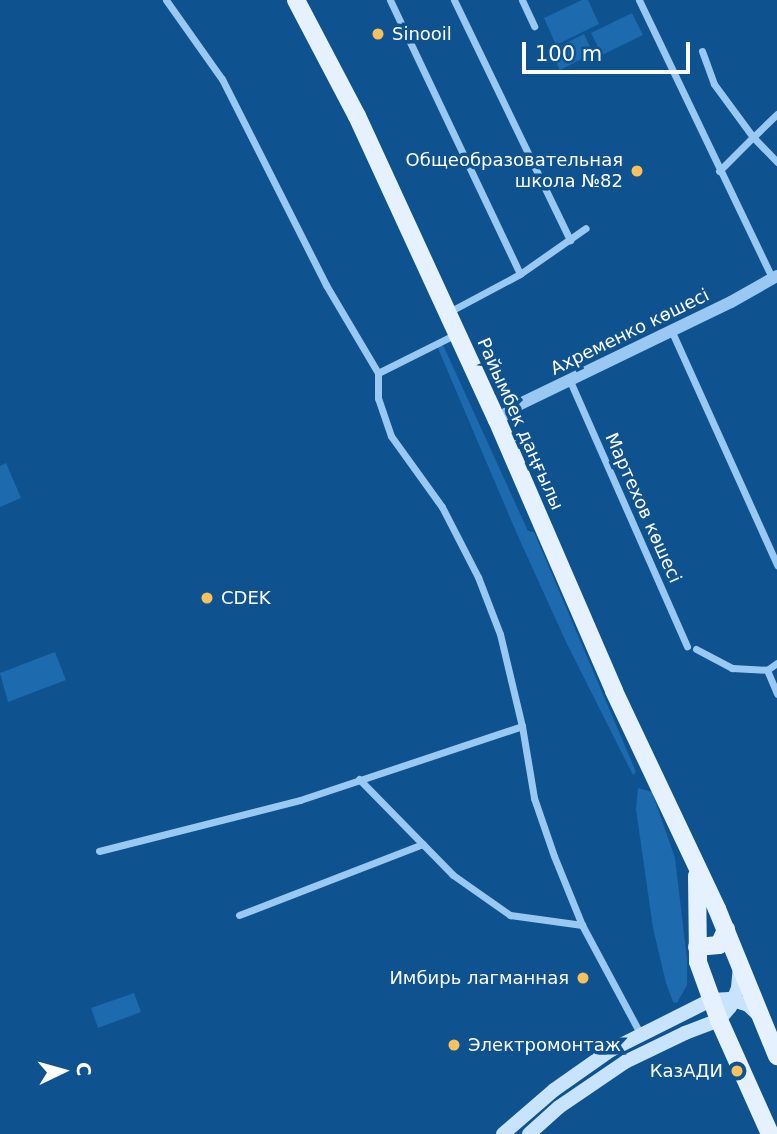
<!DOCTYPE html>
<meta charset="utf-8">
<style>
body{margin:0}
#map{position:relative;width:777px;height:1134px;overflow:hidden;background:#0f5290;font-family:"DejaVu Sans",sans-serif}
div>[style]{position:absolute}
.green>*{inset:0;background:#1d6aae}
.minor>*{height:7px;margin:-3.5px;padding:0 3.5px;transform-origin:3.5px;border-radius:3.5px;background:#99c9f3}
.tertiary>*{height:12px;margin:-6px;padding:0 6px;transform-origin:6px;border-radius:6px;background:#99c9f3}
.secondary>*{height:14px;margin:-7px;padding:0 7px;transform-origin:7px;border-radius:7px;background:#c8e3fd}
.primary>*{height:18px;margin:-9px;padding:0 9px;transform-origin:9px;border-radius:9px;background:#e5f1ff}
.dots>*{width:19px;height:19px;translate:-50% -50%;box-sizing:border-box;border:4px solid #0f5290;border-radius:50%}
span{translate:-50% -50%;white-space:nowrap;text-align:center;line-height:1.15;-webkit-text-stroke:7px #0f5290;paint-order:stroke}
.poi-label{font-size:18px;color:#fff}
.left{translate:0 -50%;text-align:left}
.right{translate:-100% -50%;text-align:right}
.street-label{font-size:18px;color:#fff}
.north{position:absolute;left:28px;top:1036px;width:70px;height:70px;-webkit-text-stroke:5px #0f5290;paint-order:stroke;rotate:85deg;font-size:19px;font-weight:700;line-height:28px;text-align:center;color:#fff}
.north::after{content:'';display:block;margin:auto;width:24px;height:32px;background:#fff;clip-path:polygon(50% 0,100% 100%,50% 72%,0 100%)}
.scale{position:absolute;left:522px;top:42px;width:168px;height:32px;box-sizing:border-box;border:4px solid #fff;border-top:0;padding-left:9px;font-size:21px;line-height:24px;white-space:nowrap;color:#fff;-webkit-text-stroke:5px #0f5290;paint-order:stroke}
</style>
<div id="map">
<div class="green">
<i style="clip-path:polygon(582px 0,588px 0,599px 24px,556px 45px,544px 18px)"></i>
<i style="clip-path:polygon(632px 13px,643px 35px,602px 55px,591px 33px)"></i>
<i style="clip-path:polygon(584px 34px,593px 53px,560px 70px,550px 51px)"></i>
<i style="clip-path:polygon(443px 345px,528px 531px,534px 532px,636px 772px,633px 775px,567px 644px,517px 534px,437px 346px)"></i>
<i style="clip-path:polygon(6px 463px,21px 498px,0 507px,0 466px)"></i>
<i style="clip-path:polygon(55px 652px,66px 680px,8px 702px,0 673px)"></i>
<i style="clip-path:polygon(638px 788px,652px 792px,675px 858px,687px 959px,687px 985px,677px 1003px,673px 1002px,666px 983px,653px 928px,636px 809px)"></i>
<i style="clip-path:polygon(134px 993px,141px 1012px,98px 1028px,91px 1008px)"></i>
</div>
<div class="minor">
<i style="left:166px;top:0;width:97px;rotate:54.7deg"></i>
<i style="left:222px;top:79px;width:231px;rotate:63.2deg"></i>
<i style="left:326px;top:285px;width:102px;rotate:59.4deg"></i>
<i style="left:378px;top:373px;width:25px;rotate:90deg"></i>
<i style="left:378px;top:398px;width:40px;rotate:71.1deg"></i>
<i style="left:391px;top:436px;width:87px;rotate:54.3deg"></i>
<i style="left:442px;top:507px;width:79px;rotate:62.8deg"></i>
<i style="left:478px;top:577px;width:61px;rotate:68.9deg"></i>
<i style="left:500px;top:634px;width:95px;rotate:76.6deg"></i>
<i style="left:522px;top:726px;width:73px;rotate:80.5deg"></i>
<i style="left:534px;top:798px;width:61px;rotate:71deg"></i>
<i style="left:554px;top:856px;width:74px;rotate:67.9deg"></i>
<i style="left:582px;top:925px;width:123px;rotate:61.8deg"></i>
<i style="left:390px;top:0;width:303px;rotate:64.6deg"></i>
<i style="left:454px;top:0;width:267px;rotate:64.2deg"></i>
<i style="left:522px;top:0;width:29px;rotate:65deg"></i>
<i style="left:639px;top:0;width:308px;rotate:64.4deg"></i>
<i style="left:702px;top:51px;width:35px;rotate:70deg"></i>
<i style="left:714px;top:84px;width:66px;rotate:53.7deg"></i>
<i style="left:753px;top:137px;width:48px;rotate:135deg"></i>
<i style="left:777px;top:114px;width:33px;rotate:136deg"></i>
<i style="left:753px;top:137px;width:35px;rotate:46deg"></i>
<i style="left:447px;top:313px;width:83px;rotate:-28.1deg"></i>
<i style="left:520px;top:274px;width:80px;rotate:-34.9deg"></i>
<i style="left:672px;top:332px;width:256px;rotate:65.7deg"></i>
<i style="left:378px;top:373px;width:87px;rotate:-26.6deg"></i>
<i style="left:570px;top:381px;width:290px;rotate:66.2deg"></i>
<i style="left:696px;top:649px;width:41px;rotate:27.8deg"></i>
<i style="left:732px;top:668px;width:35px;rotate:3deg"></i>
<i style="left:767px;top:670px;width:12px;rotate:-35deg"></i>
<i style="left:767px;top:670px;width:26px;rotate:67deg"></i>
<i style="left:359px;top:779px;width:134px;rotate:45.6deg"></i>
<i style="left:453px;top:875px;width:70px;rotate:35.1deg"></i>
<i style="left:510px;top:915px;width:73px;rotate:7.9deg"></i>
<i style="left:99px;top:851px;width:207px;rotate:-14.2deg"></i>
<i style="left:300px;top:800px;width:234px;rotate:-18.4deg"></i>
<i style="left:239px;top:915px;width:197px;rotate:-21.1deg"></i>
</div>
<div class="tertiary">
<i style="left:497px;top:420px;width:28px;rotate:-35deg"></i>
<i style="left:520px;top:404px;width:234px;rotate:-25.8deg"></i>
<i style="left:731px;top:302px;width:53px;rotate:-29.5deg"></i>
</div>
<div class="secondary">
<i style="left:503px;top:1134px;width:67px;rotate:-40.8deg"></i>
<i style="left:554px;top:1090px;width:70px;rotate:-35.1deg"></i>
<i style="left:611px;top:1050px;width:112px;rotate:-26.6deg"></i>
<i style="left:711px;top:1000px;width:19px;rotate:-3deg"></i>
<i style="left:730px;top:999px;width:19px;rotate:18deg"></i>
<i style="left:748px;top:1005px;width:16px;rotate:43deg"></i>
<i style="left:529px;top:1134px;width:40px;rotate:-42deg"></i>
<i style="left:559px;top:1107px;width:80px;rotate:-34.3deg"></i>
<i style="left:625px;top:1062px;width:67px;rotate:-25.8deg"></i>
<i style="left:685px;top:1033px;width:36px;rotate:-21deg"></i>
<i style="left:719px;top:1020px;width:17px;rotate:-50deg"></i>
<i style="left:730px;top:1007px;width:21px;rotate:-67deg"></i>
<i style="left:738px;top:988px;width:21px;rotate:-85deg"></i>
</div>
<div class="primary">
<i style="left:296px;top:0;width:131px;rotate:62.3deg"></i>
<i style="left:357px;top:116px;width:335px;rotate:65.3deg"></i>
<i style="left:497px;top:420px;width:295px;rotate:66.6deg"></i>
<i style="left:614px;top:691px;width:241px;rotate:64.7deg"></i>
<i style="left:717px;top:909px;width:159px;rotate:67.8deg"></i>
<i style="left:697px;top:876px;width:86px;rotate:89.3deg"></i>
<i style="left:698px;top:962px;width:62px;rotate:70.1deg"></i>
<i style="left:719px;top:1020px;width:125px;rotate:65.9deg"></i>
<i style="left:697px;top:947px;width:22px;rotate:-5deg"></i>
<i style="left:719px;top:945px;width:17px;rotate:-65deg"></i>
</div>
<div class="dots">
<i style="left:378px;top:34px;background:#ffc25b"></i>
<i style="left:637px;top:171px;background:#ffc25b"></i>
<i style="left:207px;top:598px;background:#ffc25b"></i>
<i style="left:583px;top:978px;background:#ffc25b"></i>
<i style="left:454px;top:1045px;background:#ffc25b"></i>
<i style="left:737px;top:1071px;background:#ffc25b"></i>
</div>
<div class="poi-label">
<span class="left" style="left:392px;top:34px">Sinooil</span>
<span class="right" style="left:623px;top:171px">Общеобразовательная<br>школа №82</span>
<span class="left" style="left:221px;top:598px">CDEK</span>
<span class="right" style="left:569px;top:978px">Имбирь лагманная</span>
<span class="left" style="left:468px;top:1045px">Электромонтаж</span>
<span class="right" style="left:723px;top:1071px">КазАДИ</span>
</div>
<div class="street-label">
<span style="left:630px;top:332px;rotate:-26deg">Ахременко көшесі</span>
<span style="left:520px;top:424px;rotate:66deg">Райымбек даңғылы</span>
<span style="left:643px;top:508px;rotate:66deg">Мартехов көшесі</span>
</div>
<div class="north">С</div>
<div class="scale">100 m</div>
</div>
